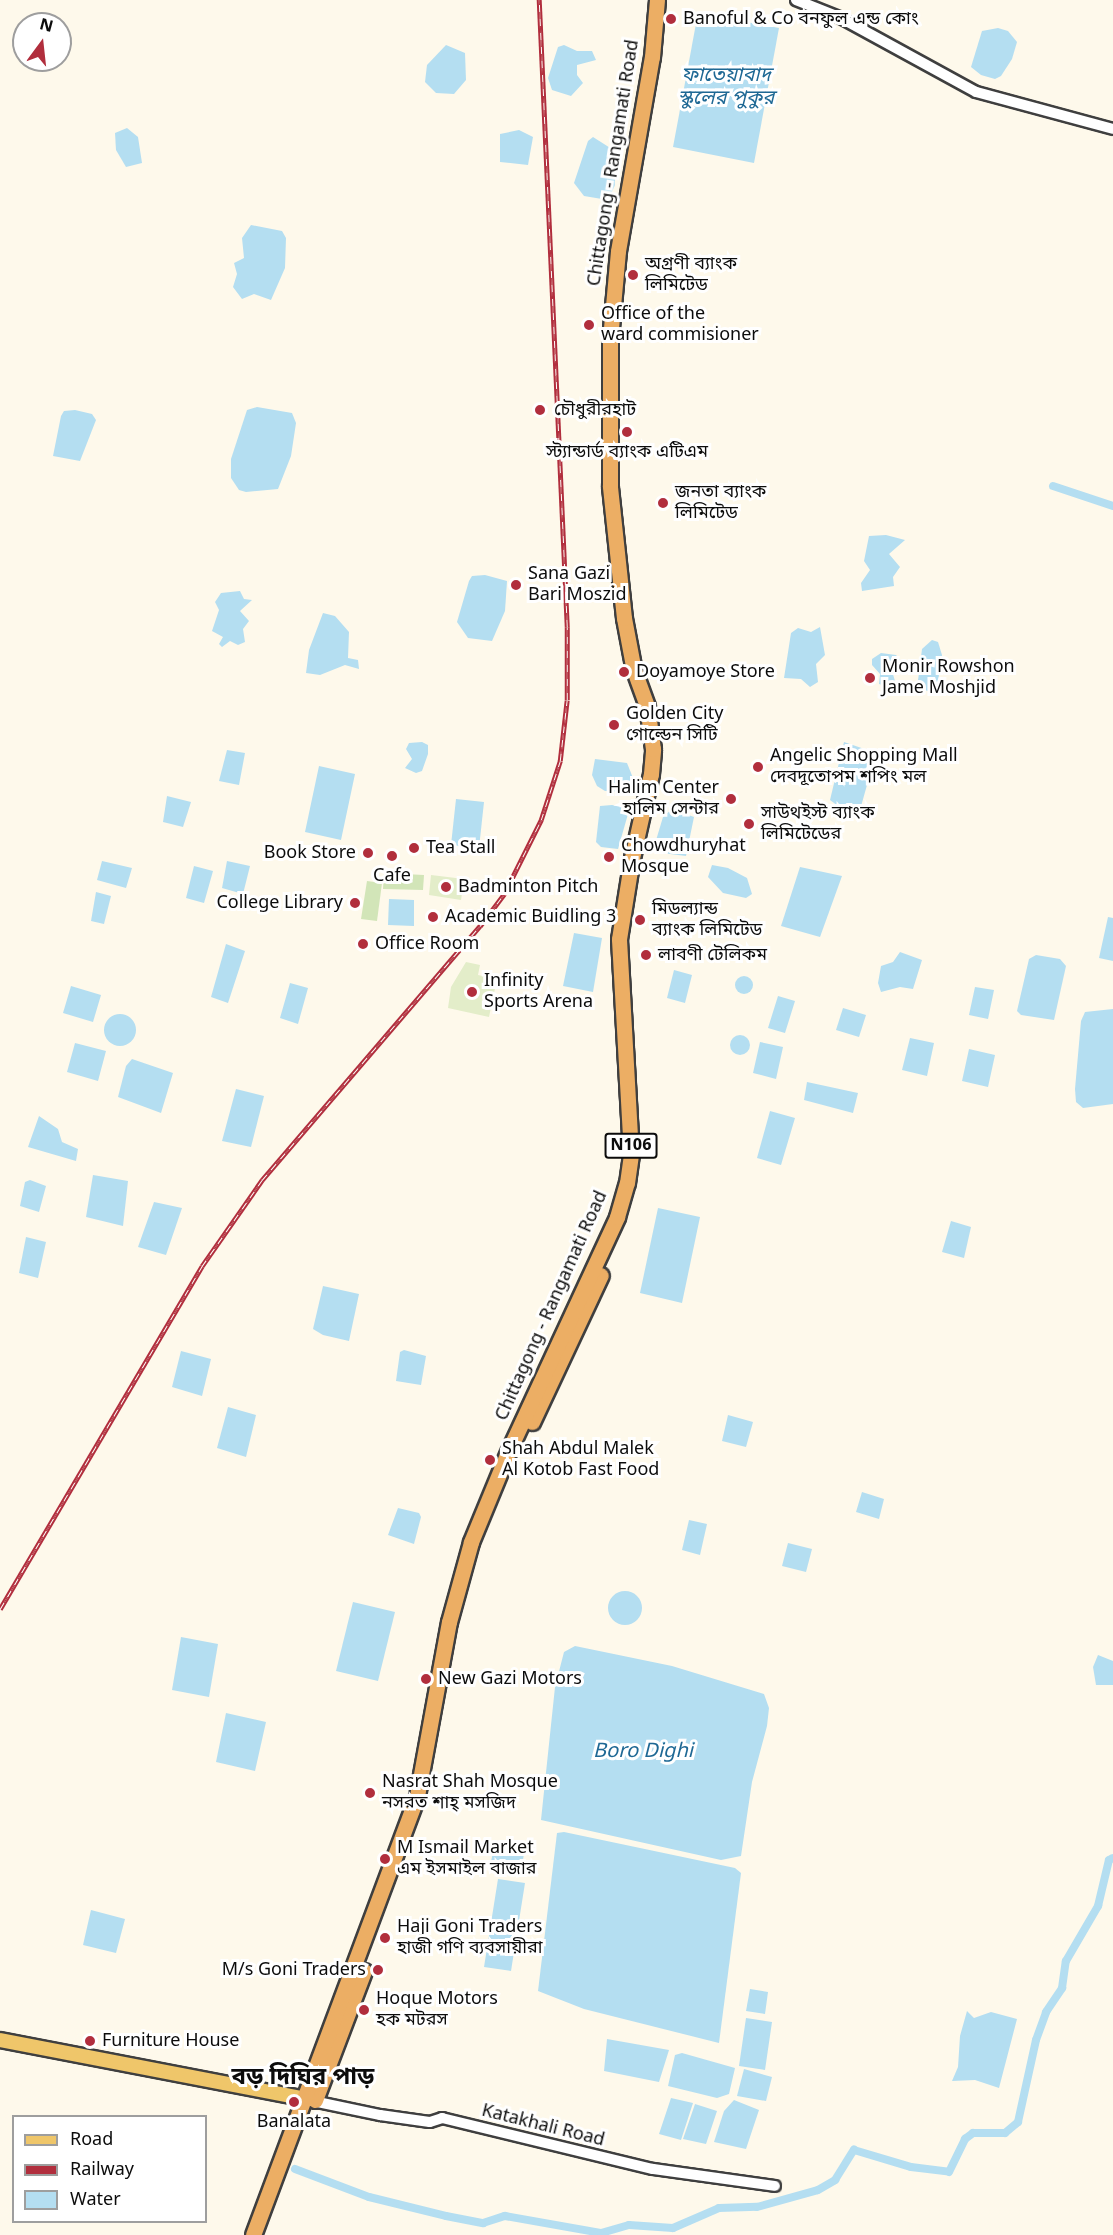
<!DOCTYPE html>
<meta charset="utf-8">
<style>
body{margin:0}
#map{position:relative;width:1113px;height:2235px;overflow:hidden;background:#fef9eb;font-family:Georgia,"Noto Sans Bengali",serif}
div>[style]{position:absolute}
.green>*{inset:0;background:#d2e5b8}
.pitch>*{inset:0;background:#e3edc9}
.water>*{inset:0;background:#b4def1}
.round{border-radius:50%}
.canal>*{height:8px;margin:-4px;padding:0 4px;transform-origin:4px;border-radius:4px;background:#b4def1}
.roads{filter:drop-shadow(2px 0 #3f3f3f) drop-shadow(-2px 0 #3f3f3f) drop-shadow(0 2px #3f3f3f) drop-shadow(0 -2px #3f3f3f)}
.tertiary>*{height:10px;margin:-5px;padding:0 5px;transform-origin:5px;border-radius:5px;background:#fff}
.primary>*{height:14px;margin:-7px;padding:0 7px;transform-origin:7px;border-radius:7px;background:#efc66a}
.trunk>*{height:15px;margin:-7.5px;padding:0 7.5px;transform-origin:7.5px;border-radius:7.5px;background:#ecae64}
.rail>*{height:4.5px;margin-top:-2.25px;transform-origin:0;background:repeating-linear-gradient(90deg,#fff 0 7px,#b12e3d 0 14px);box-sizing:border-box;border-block:2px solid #b12e3d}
.dots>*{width:16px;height:16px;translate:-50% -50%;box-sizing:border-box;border:3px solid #fff;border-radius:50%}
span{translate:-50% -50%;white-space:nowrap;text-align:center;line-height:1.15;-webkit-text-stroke:6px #fff;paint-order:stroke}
.shield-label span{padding:2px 4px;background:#fff;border:2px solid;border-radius:4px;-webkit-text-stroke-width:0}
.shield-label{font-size:16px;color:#0c0c0c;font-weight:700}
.poi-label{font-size:18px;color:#0c0c0c}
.left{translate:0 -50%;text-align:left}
.right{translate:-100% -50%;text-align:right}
.street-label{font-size:18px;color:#0c0c0c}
.water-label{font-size:20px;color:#1e6894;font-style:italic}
.district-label{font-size:24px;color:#0c0c0c;font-weight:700}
.legend{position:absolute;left:12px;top:2115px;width:195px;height:108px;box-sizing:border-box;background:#fff;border:2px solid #9e9e9e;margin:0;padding:8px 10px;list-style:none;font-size:18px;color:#0c0c0c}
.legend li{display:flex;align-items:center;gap:12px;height:30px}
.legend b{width:30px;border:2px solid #9e9e9e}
.north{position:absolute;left:12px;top:12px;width:60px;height:60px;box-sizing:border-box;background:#fff;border:2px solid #9e9e9e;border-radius:50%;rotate:15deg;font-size:16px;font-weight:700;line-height:24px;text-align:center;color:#0c0c0c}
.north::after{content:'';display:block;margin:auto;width:21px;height:27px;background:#b12e3d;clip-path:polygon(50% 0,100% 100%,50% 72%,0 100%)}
</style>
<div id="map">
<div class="green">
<i style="clip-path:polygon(384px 873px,424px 875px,423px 890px,383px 889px)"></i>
<i style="clip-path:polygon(367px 881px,382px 883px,377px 921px,361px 919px)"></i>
</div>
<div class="pitch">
<i style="clip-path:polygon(431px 875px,464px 879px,461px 900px,429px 895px)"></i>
<i style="clip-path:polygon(466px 962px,480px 965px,478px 975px,497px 979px,489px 1017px,448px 1008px,451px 987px)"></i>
</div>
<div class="water">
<i style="clip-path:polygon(698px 13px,779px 28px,754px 163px,673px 147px)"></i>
<i style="clip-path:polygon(998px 28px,1008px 31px,1017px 42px,1012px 59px,1001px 76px,995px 79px,981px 75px,971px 67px,982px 31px)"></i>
<i style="clip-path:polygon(446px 45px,465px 53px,466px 80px,454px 94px,436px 93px,425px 82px,427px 65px)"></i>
<i style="clip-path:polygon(564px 45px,577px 51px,592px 51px,596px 60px,577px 65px,577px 75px,583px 83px,571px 96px,552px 90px,548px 78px,558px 47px)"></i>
<i style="clip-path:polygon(127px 128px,138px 137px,142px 163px,126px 167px,116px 150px,115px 133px)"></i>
<i style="clip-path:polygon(519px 130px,533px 137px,528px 165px,500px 162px,500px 134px)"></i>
<i style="clip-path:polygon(593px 137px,615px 151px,615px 185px,611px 194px,602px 199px,584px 196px,574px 183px,588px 141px)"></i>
<i style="clip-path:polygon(251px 225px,282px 231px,286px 238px,285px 268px,271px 300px,254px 294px,242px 299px,233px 287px,237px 274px,234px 263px,244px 258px,242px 238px)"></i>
<i style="clip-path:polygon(257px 407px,292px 413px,296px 423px,291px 456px,278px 489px,246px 492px,239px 490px,231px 478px,231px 459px,247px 410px)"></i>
<i style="clip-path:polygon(75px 410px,92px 414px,96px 420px,80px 461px,53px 456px,61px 416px,64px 411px)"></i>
<i style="clip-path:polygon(886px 535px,905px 540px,889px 554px,900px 567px,893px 577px,894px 586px,862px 591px,861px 583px,870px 570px,864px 561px,869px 536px)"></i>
<i style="clip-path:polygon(485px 575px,507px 581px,505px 611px,492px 641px,468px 638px,457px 622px,469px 581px,472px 576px)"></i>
<i style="clip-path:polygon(240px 591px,244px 599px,252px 600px,240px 611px,249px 621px,243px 629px,245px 642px,238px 645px,230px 641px,222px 647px,219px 644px,223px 637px,212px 631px,219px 610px,215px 602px,221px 593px)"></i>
<i style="clip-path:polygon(323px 613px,335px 616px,349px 632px,348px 658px,358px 660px,359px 669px,345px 665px,320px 675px,306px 673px,309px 650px)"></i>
<i style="clip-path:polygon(820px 627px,825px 655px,816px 664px,818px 682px,810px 687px,801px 679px,784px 678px,791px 633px,798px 628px,811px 632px)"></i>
<i style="clip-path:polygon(932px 640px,938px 642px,942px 655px,937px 688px,928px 691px,917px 688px,922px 649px)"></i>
<i style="clip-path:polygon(881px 653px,896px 655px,902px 662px,892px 671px,895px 681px,892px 688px,879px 684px,880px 674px,872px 665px,872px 659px)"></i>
<i style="clip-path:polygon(422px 742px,428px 745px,428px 754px,422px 771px,416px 773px,405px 768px,412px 759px,406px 749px,409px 743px)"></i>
<i style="clip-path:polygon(844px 742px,876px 753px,860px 810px,838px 806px,830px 800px)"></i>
<i style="clip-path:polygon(227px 750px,245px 753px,239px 785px,219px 781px)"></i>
<i style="clip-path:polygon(595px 759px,627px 763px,633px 778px,631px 792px,605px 791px,597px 786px,592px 775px)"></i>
<i style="clip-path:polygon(319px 766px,355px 774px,341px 840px,305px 832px)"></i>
<i style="clip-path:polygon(167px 796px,191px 802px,183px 827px,163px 822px)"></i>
<i style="clip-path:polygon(456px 799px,484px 802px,479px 848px,451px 845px)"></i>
<i style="clip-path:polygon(612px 805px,624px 807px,628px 814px,618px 849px,601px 847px,596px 842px,600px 806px)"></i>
<i style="clip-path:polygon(672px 809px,694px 817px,686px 856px,662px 853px,654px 847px,663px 817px)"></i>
<i style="clip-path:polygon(102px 861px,132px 868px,126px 888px,97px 880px)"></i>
<i style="clip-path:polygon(227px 861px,250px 866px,243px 894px,222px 888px)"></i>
<i style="clip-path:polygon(712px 865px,728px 868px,747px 878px,752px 894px,746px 898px,723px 893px,708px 877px)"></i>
<i style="clip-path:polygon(194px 866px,213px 871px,204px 903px,186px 898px)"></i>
<i style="clip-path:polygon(800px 867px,842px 876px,820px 937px,781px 926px)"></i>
<i style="clip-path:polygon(96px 892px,111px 896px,104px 924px,91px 921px)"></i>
<i style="clip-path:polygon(389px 899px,414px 900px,414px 926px,388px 925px)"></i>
<i style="clip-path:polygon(1108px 917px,1113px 918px,1113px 961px,1099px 958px)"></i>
<i style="clip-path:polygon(574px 933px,602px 938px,593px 992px,563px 986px)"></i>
<i style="clip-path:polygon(226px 944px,245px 951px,228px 1003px,211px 997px)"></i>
<i style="clip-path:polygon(900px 952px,922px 960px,913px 989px,900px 987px,881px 992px,878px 983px,881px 966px,893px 962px)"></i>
<i style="clip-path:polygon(1036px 955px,1060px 959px,1066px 966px,1054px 1020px,1021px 1015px,1017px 1011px,1029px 959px)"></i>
<i style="clip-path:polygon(674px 970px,692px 975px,685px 1003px,667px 998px)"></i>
<i class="round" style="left:735px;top:976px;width:18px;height:18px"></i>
<i style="clip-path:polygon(290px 983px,308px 988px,298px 1024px,280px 1018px)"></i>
<i style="clip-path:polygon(71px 986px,101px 995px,93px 1022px,63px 1013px)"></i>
<i style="clip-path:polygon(975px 987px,994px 990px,988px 1019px,969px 1015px)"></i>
<i style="clip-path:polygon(778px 996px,795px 1001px,785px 1033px,768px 1028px)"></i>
<i style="clip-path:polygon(843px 1008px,866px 1015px,859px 1037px,836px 1030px)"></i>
<i style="clip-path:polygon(1113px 1009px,1113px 1104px,1083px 1108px,1076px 1102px,1075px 1089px,1081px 1021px,1085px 1012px)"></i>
<i class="round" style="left:104px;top:1014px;width:32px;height:32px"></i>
<i class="round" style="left:730px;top:1035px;width:20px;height:20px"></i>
<i style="clip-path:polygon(910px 1038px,934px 1043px,927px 1076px,902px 1070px)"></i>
<i style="clip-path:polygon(760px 1042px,783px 1047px,776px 1079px,753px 1073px)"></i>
<i style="clip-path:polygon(75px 1043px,106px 1051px,98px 1081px,67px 1072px)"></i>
<i style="clip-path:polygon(969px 1049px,995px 1055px,988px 1087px,962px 1081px)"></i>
<i style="clip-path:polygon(132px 1059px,173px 1073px,161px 1113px,118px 1097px,126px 1066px)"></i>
<i style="clip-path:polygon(807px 1082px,858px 1093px,853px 1113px,804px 1100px)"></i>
<i style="clip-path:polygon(236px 1089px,264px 1096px,251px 1147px,222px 1141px)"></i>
<i style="clip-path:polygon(770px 1111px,795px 1118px,781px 1165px,757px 1158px)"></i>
<i style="clip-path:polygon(39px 1116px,58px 1129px,62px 1142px,78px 1149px,76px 1161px,28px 1147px)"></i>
<i style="clip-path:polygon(93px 1175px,128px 1181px,123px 1226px,86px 1217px)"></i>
<i style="clip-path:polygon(30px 1180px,46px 1186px,39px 1212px,20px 1206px,25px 1182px)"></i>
<i style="clip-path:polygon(154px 1202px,182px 1208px,166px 1255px,138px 1247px)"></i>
<i style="clip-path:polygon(658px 1208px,700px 1217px,682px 1303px,640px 1293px)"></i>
<i style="clip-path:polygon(951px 1221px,971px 1227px,964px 1258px,942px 1252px)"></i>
<i style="clip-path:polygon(26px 1237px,46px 1242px,38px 1278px,19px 1273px)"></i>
<i style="clip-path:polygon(323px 1286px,359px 1294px,349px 1341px,323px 1335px,313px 1329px)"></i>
<i style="clip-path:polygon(404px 1350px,426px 1356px,421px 1385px,396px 1381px,400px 1352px)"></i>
<i style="clip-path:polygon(181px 1351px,211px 1359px,202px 1396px,172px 1387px)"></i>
<i style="clip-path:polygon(228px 1407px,256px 1415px,246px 1457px,217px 1448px)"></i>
<i style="clip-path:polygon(728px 1415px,753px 1422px,746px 1447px,722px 1441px)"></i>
<i style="clip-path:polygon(862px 1492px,884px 1499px,879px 1519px,856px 1512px)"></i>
<i style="clip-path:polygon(398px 1508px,419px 1513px,421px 1517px,414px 1544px,388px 1535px)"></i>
<i style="clip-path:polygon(689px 1520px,707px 1524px,700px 1555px,682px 1550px)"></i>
<i style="clip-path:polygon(788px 1543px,812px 1549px,806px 1572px,782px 1566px)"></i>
<i class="round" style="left:608px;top:1591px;width:34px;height:34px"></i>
<i style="clip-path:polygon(353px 1602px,395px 1612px,378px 1681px,336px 1671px)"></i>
<i style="clip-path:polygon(181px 1637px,218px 1644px,209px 1697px,172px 1690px)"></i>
<i style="clip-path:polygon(575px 1646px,672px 1666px,764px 1694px,769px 1708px,767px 1726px,752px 1782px,741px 1856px,721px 1860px,541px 1820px,555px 1687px,564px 1652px)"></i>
<i style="clip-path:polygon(1098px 1655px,1113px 1661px,1113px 1685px,1096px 1685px,1093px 1667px)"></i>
<i style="clip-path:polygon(226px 1713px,266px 1722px,255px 1771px,216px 1762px)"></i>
<i style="clip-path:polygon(564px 1832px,735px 1868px,741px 1873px,719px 2043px,584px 2009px,538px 1991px,557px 1833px)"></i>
<i style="clip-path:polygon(495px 1841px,525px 1846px,522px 1867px,491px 1862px)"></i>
<i style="clip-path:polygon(498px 1879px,525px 1883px,511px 1971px,484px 1967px)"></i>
<i style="clip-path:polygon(91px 1910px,125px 1919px,116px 1953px,83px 1945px)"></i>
<i style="clip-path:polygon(750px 1989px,768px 1992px,765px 2014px,746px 2011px)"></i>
<i style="clip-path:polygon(967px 2011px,974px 2018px,991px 2012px,1017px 2019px,999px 2088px,975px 2080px,952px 2081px,958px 2067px,960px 2036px)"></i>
<i style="clip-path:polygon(746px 2018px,772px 2022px,765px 2070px,739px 2066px)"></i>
<i style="clip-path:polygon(607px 2039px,669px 2050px,659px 2082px,604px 2071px)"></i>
<i style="clip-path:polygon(682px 2053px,735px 2068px,729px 2094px,717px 2098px,668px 2086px,675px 2055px)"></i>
<i style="clip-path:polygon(744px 2069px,772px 2077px,766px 2101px,737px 2096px)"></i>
<i style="clip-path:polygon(671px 2098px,693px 2103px,681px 2140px,659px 2134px)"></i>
<i style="clip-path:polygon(734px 2100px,759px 2110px,746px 2149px,714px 2142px,724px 2111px)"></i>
<i style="clip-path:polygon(695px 2104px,717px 2111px,706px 2144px,683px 2139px)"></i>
</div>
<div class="canal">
<i style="left:1053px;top:486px;width:63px;rotate:18.4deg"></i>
<i style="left:295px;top:2169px;width:79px;rotate:20.7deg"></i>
<i style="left:369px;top:2197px;width:79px;rotate:13.9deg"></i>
<i style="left:446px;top:2216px;width:38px;rotate:11deg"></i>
<i style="left:483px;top:2223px;width:23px;rotate:-18deg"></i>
<i style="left:505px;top:2216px;width:97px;rotate:10deg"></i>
<i style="left:601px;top:2233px;width:29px;rotate:-16deg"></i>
<i style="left:629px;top:2225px;width:44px;rotate:3.9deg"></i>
<i style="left:673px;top:2228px;width:50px;rotate:-23.5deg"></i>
<i style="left:719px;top:2208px;width:38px;rotate:-2deg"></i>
<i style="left:757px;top:2207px;width:63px;rotate:-15.6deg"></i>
<i style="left:818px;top:2190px;width:20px;rotate:-30deg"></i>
<i style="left:835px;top:2180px;width:36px;rotate:-58deg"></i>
<i style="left:854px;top:2150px;width:59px;rotate:16.6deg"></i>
<i style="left:911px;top:2167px;width:38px;rotate:7deg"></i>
<i style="left:949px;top:2172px;width:37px;rotate:-64deg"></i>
<i style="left:965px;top:2139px;width:10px;rotate:-37deg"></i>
<i style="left:973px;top:2133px;width:32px"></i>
<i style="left:1005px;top:2133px;width:17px;rotate:-40deg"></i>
<i style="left:1018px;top:2122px;width:84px;rotate:-77.6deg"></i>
<i style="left:1036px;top:2040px;width:30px;rotate:-70deg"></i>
<i style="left:1046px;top:2012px;width:29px;rotate:-56deg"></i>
<i style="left:1062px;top:1988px;width:27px;rotate:-82deg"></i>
<i style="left:1066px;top:1961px;width:64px;rotate:-59.8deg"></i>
<i style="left:1098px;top:1906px;width:47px;rotate:-76.6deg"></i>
<i style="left:1109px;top:1860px;width:4px;rotate:-27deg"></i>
</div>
<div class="roads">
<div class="tertiary">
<i style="left:796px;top:0;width:46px;rotate:21.6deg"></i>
<i style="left:839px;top:17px;width:156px;rotate:28.7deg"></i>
<i style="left:976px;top:92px;width:142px;rotate:15.1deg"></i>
<i style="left:308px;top:2100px;width:74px;rotate:11.8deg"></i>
<i style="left:380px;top:2115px;width:50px;rotate:8deg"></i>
<i style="left:430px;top:2122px;width:13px;rotate:-18deg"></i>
<i style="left:442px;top:2118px;width:217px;rotate:13.6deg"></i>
<i style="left:653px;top:2169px;width:123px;rotate:7.9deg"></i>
</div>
<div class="primary">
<i style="left:0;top:2040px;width:311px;rotate:10.9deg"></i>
</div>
<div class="trunk">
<i style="left:532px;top:1422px;width:162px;rotate:-64.9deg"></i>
<i style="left:315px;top:2100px;width:138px;rotate:-69.2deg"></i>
<i style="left:253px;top:2235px;width:469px;rotate:-69.5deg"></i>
<i style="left:417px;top:1796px;width:177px;rotate:-79.6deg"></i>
<i style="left:449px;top:1622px;width:83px;rotate:-74.6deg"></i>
<i style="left:471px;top:1542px;width:100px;rotate:-67.6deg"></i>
<i style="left:509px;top:1450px;width:257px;rotate:-65.1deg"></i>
<i style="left:617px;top:1217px;width:35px;rotate:-74deg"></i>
<i style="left:627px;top:1183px;width:29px;rotate:-82deg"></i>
<i style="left:631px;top:1154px;width:215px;rotate:-93.2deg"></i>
<i style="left:619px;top:939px;width:82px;rotate:-80.9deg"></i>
<i style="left:632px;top:858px;width:86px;rotate:-77.3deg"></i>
<i style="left:651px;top:774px;width:25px;rotate:-85deg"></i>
<i style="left:653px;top:749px;width:43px;rotate:-97.9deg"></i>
<i style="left:647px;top:706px;width:37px;rotate:-110deg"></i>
<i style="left:634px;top:671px;width:54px;rotate:-100.7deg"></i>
<i style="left:624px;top:618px;width:133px;rotate:-96.1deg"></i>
<i style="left:610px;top:486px;width:147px;rotate:-90deg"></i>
<i style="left:610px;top:339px;width:88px;rotate:-84.8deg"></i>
<i style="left:618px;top:251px;width:197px;rotate:-80.1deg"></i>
<i style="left:652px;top:57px;width:57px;rotate:-85deg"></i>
</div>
</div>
<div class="rail">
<i style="left:0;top:1609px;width:398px;rotate:-59.5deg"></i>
<i style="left:202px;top:1266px;width:105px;rotate:-55.1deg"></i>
<i style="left:262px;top:1180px;width:335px;rotate:-49.4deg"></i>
<i style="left:480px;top:926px;width:40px;rotate:-53deg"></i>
<i style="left:504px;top:894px;width:83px;rotate:-63.4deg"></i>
<i style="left:541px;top:820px;width:62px;rotate:-72.1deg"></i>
<i style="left:560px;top:761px;width:61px;rotate:-83.5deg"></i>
<i style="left:567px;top:700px;width:73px;rotate:-90deg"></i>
<i style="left:567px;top:627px;width:628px;rotate:-92.56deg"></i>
</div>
<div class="dots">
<i style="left:671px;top:19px;background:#b12e3d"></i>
<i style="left:633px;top:275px;background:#b12e3d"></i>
<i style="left:589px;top:325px;background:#b12e3d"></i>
<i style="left:540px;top:410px;background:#b12e3d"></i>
<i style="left:627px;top:432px;background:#b12e3d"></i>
<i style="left:663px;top:503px;background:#b12e3d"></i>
<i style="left:516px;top:585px;background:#b12e3d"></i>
<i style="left:624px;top:672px;background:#b12e3d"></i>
<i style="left:870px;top:678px;background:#b12e3d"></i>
<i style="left:614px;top:725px;background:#b12e3d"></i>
<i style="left:758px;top:767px;background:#b12e3d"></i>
<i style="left:731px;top:799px;background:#b12e3d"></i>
<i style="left:749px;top:824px;background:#b12e3d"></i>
<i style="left:414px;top:848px;background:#b12e3d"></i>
<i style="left:368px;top:853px;background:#b12e3d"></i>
<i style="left:392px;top:856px;background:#b12e3d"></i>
<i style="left:609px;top:857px;background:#b12e3d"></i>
<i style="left:446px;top:887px;background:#b12e3d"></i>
<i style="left:355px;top:903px;background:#b12e3d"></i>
<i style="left:433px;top:917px;background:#b12e3d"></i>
<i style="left:640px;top:920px;background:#b12e3d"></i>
<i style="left:363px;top:944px;background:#b12e3d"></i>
<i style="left:646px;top:955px;background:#b12e3d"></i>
<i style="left:472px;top:992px;background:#b12e3d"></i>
<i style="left:490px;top:1460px;background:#b12e3d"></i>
<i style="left:426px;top:1679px;background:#b12e3d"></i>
<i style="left:370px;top:1793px;background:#b12e3d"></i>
<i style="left:385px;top:1859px;background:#b12e3d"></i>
<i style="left:385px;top:1938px;background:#b12e3d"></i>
<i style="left:378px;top:1970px;background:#b12e3d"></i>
<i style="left:364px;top:2010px;background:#b12e3d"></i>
<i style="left:90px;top:2041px;background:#b12e3d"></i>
<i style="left:294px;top:2102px;background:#b12e3d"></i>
</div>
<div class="shield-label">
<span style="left:631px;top:1146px">N106</span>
</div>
<div class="poi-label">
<span class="left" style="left:683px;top:19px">Banoful &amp; Co বনফুল এন্ড কোং</span>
<span class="left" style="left:645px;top:275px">অগ্রণী ব্যাংক<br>লিমিটেড</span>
<span class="left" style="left:601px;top:325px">Office of the<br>ward commisioner</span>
<span class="left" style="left:554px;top:410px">চৌধুরীরহাট</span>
<span style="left:627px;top:452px">স্ট্যান্ডার্ড ব্যাংক এটিএম</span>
<span class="left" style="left:675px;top:503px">জনতা ব্যাংক<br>লিমিটেড</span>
<span class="left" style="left:528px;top:585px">Sana Gazi<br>Bari Moszid</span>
<span class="left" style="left:882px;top:678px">Monir Rowshon<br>Jame Moshjid</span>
<span class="left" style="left:636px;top:672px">Doyamoye Store</span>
<span class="left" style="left:626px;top:725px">Golden City<br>গোল্ডেন সিটি</span>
<span class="left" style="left:770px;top:767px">Angelic Shopping Mall<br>দেবদূতোপম শপিং মল</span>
<span class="right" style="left:719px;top:799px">Halim Center<br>হালিম সেন্টার</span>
<span class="left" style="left:761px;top:824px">সাউথইস্ট ব্যাংক<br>লিমিটেডের</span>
<span class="left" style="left:621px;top:857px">Chowdhuryhat<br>Mosque</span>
<span class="left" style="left:426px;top:848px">Tea Stall</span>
<span class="right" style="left:356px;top:853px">Book Store</span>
<span style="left:392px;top:876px">Cafe</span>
<span class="left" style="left:458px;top:887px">Badminton Pitch</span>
<span class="right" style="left:343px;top:903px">College Library</span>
<span class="left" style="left:652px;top:920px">মিডল্যান্ড<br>ব্যাংক লিমিটেড</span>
<span class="left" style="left:445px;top:917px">Academic Buidling 3</span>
<span class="left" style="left:375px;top:944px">Office Room</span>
<span class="left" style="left:658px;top:955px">লাবণী টেলিকম</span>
<span class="left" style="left:484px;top:992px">Infinity<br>Sports Arena</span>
<span class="left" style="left:502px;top:1460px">Shah Abdul Malek<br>Al Kotob Fast Food</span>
<span class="left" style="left:438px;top:1679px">New Gazi Motors</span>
<span class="left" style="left:382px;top:1793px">Nasrat Shah Mosque<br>নসরত শাহ্‌ মসজিদ</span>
<span class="left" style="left:397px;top:1859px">M Ismail Market<br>এম ইসমাইল বাজার</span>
<span class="left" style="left:397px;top:1938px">Haji Goni Traders<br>হাজী গণি ব্যবসায়ীরা</span>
<span class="right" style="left:366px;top:1970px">M/s Goni Traders</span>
<span class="left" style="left:376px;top:2010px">Hoque Motors<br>হক মটরস</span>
<span class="left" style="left:102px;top:2041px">Furniture House</span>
<span style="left:294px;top:2122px">Banalata</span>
</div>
<div class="street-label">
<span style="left:614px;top:163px;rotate:-81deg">Chittagong - Rangamati Road</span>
<span style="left:552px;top:1306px;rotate:-66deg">Chittagong - Rangamati Road</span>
<span style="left:543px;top:2126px;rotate:14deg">Katakhali Road</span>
</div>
<div class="water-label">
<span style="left:726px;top:88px">ফাতেয়াবাদ<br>স্কুলের পুকুর</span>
<span style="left:643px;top:1752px">Boro Dighi</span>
</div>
<div class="district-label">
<span style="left:303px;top:2079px">বড় দিঘির পাড়</span>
</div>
<ul class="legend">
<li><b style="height:8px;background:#efc66a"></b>Road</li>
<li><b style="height:8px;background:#b12e3d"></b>Railway</li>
<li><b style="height:16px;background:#b4def1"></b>Water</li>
</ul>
<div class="north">N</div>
</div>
